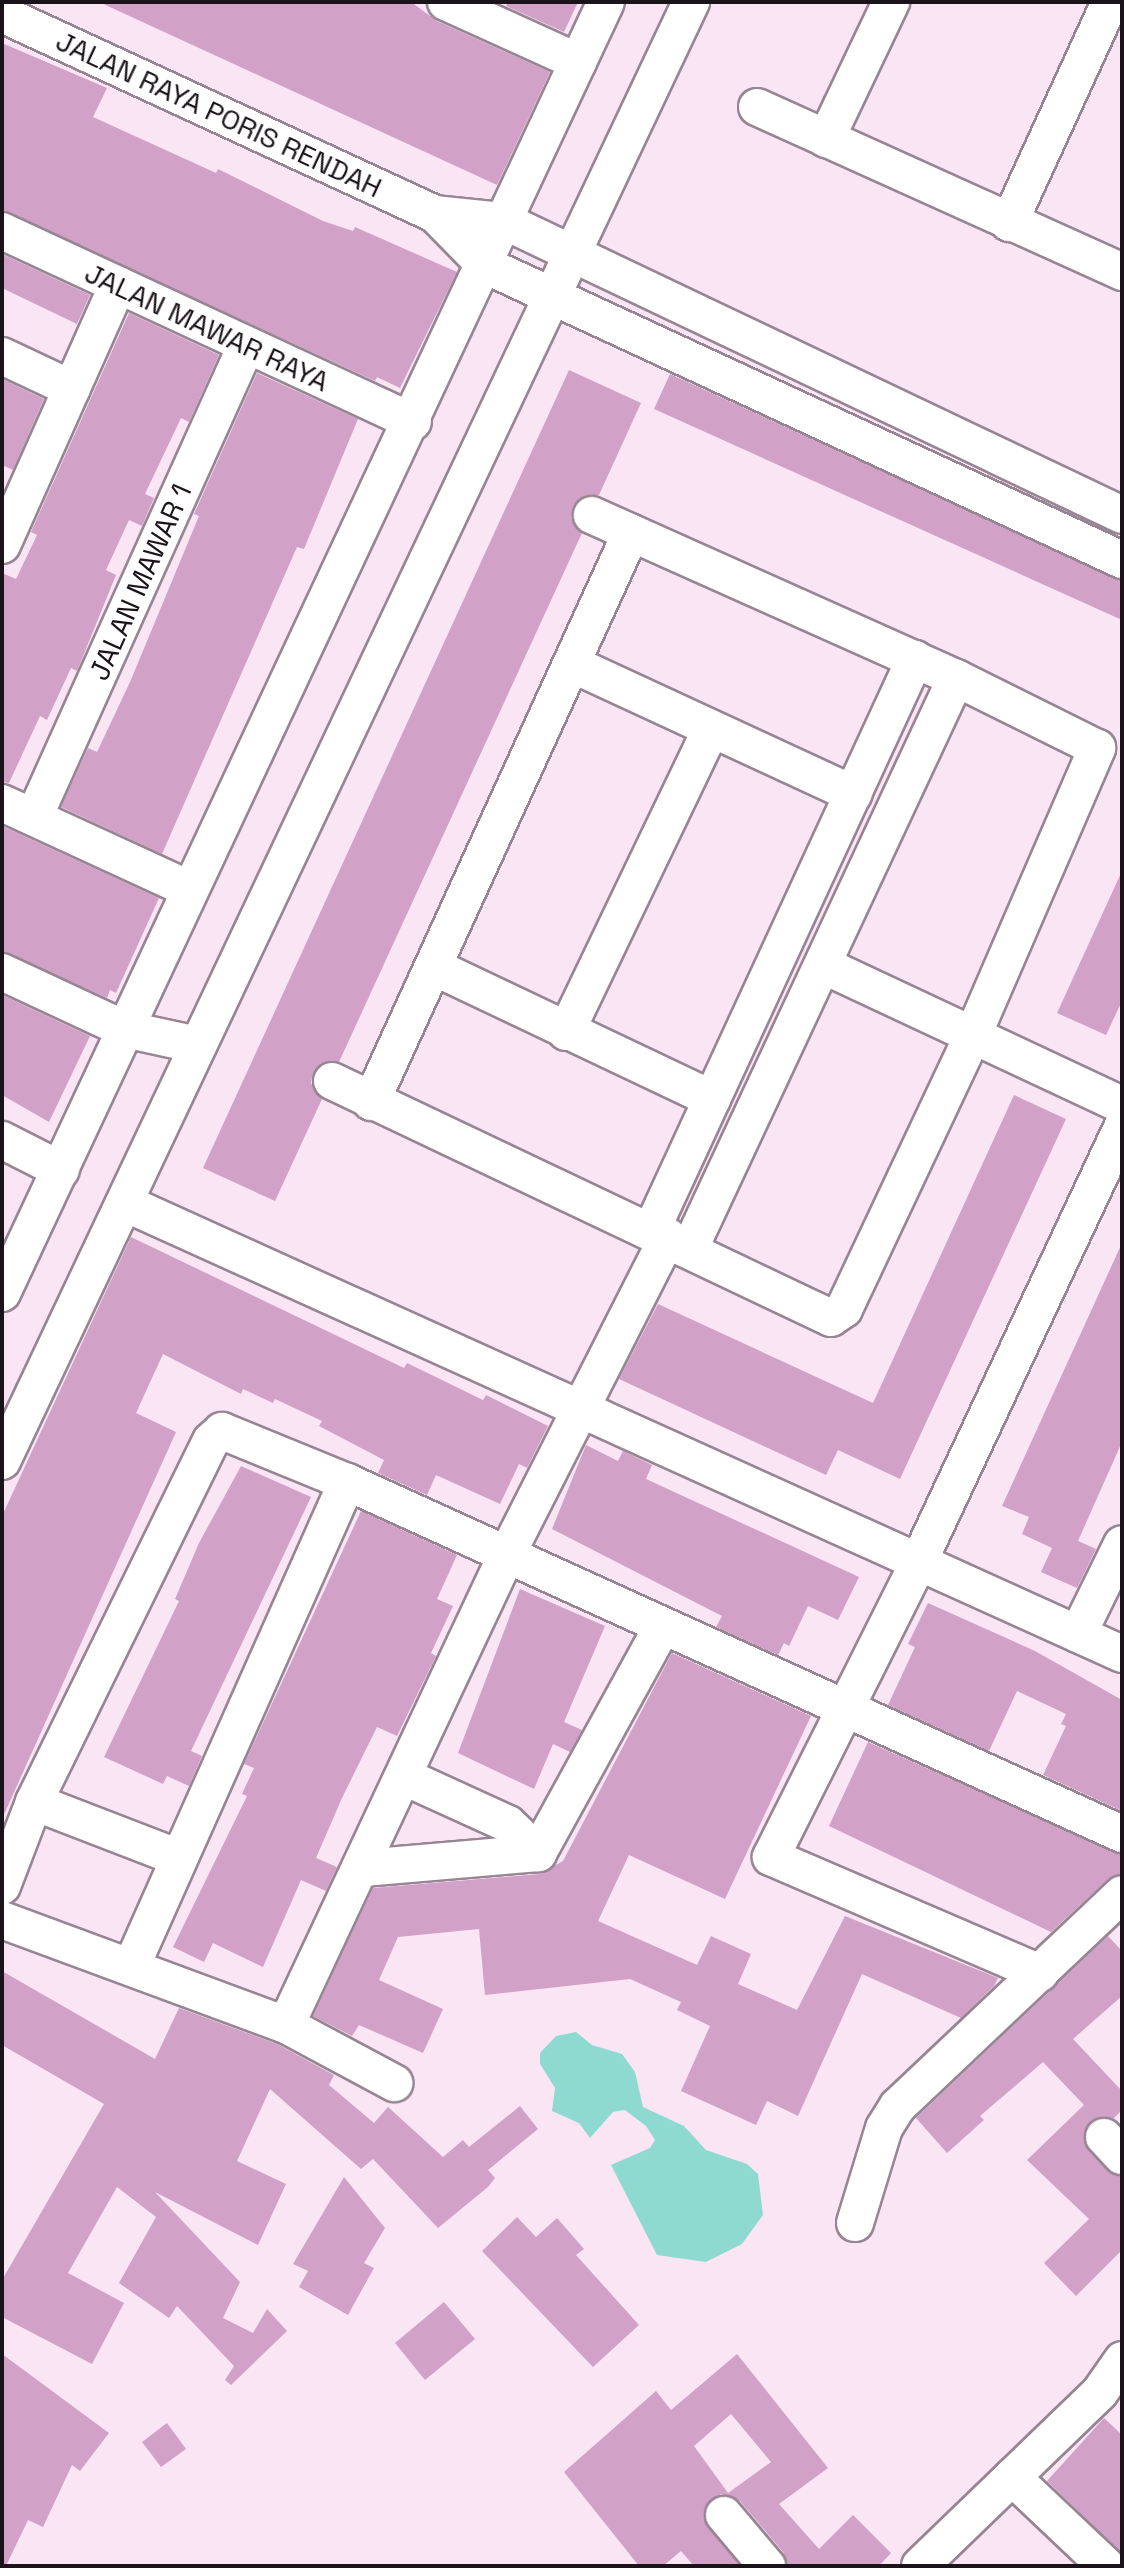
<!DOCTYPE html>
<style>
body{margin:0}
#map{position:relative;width:1124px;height:2568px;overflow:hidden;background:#fae5f5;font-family:"Space Grotesk",sans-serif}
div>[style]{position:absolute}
.water>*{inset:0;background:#8edad1}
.building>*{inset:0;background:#d1a1c7}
.roads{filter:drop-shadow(2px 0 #978593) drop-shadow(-2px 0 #978593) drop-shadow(0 2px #978593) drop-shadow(0 -2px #978593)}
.minor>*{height:36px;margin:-18px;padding:0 18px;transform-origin:18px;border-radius:18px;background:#fff}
span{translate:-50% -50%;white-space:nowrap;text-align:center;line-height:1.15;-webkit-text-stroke:8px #fff;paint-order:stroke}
.street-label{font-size:28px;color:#1a1319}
.frame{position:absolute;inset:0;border:4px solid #1a1319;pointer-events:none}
</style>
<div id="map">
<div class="water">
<i style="clip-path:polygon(576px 2032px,592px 2045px,622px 2054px,635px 2072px,643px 2107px,684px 2126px,706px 2150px,747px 2164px,758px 2174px,763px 2215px,742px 2244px,706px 2262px,657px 2255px,611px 2165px,650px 2148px,655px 2140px,646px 2126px,625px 2110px,613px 2112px,590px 2138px,579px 2123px,552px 2111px,555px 2088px,540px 2064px,540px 2053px,556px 2036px)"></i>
</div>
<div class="building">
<i style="clip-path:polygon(99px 2px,411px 2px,437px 21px,550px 72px,497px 185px)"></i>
<i style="clip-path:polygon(508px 2px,578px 2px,564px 32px,506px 6px)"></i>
<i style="clip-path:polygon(2px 43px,107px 88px,93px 117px,216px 173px,218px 169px,323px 221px,353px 231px,355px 227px,457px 272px,400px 388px,377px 377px,375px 381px,2px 210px)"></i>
<i style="clip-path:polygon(2px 254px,90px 295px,77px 324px,2px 288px)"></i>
<i style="clip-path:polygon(129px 313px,219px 355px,189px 422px,181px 418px,145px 494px,154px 498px,142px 526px,129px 520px,106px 570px,116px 575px,77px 671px,71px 668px,47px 720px,40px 716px,9px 783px,2px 782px,2px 573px,16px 579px,37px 535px,31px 532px)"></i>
<i style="clip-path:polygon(569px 370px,641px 403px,599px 495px,580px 498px,573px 506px,571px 518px,582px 533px,339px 1062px,321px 1063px,313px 1073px,311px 1083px,322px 1099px,275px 1201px,203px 1168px)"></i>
<i style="clip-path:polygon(257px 373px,358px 419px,304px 549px,297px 547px,162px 854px,61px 807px,88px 748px,97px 752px,130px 682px,199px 516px,194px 514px)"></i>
<i style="clip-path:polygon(670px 374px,1122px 581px,1122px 620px,654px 409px)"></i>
<i style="clip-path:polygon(2px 379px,44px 399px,13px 470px,2px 465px)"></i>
<i style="clip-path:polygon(2px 826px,159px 898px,116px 993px,110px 990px,107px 998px,2px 951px)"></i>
<i style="clip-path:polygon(1122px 871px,1122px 1001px,1106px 1035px,1057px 1013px)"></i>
<i style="clip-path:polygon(2px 995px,90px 1036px,49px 1122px,2px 1095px)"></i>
<i style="clip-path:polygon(1014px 1095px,1066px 1119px,900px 1479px,838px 1450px,826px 1475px,619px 1379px,658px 1304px,873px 1403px)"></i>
<i style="clip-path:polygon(131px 1237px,404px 1368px,407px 1363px,483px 1400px,486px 1395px,548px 1426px,527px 1468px,519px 1464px,500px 1504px,436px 1475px,427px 1495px,378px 1473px,384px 1460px,319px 1426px,322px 1421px,275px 1399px,273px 1403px,243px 1389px,241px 1394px,163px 1354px,136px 1413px,176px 1432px,2px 1819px,2px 1516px)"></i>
<i style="clip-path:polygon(1122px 1243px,1122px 1442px,1078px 1541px,1096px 1549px,1077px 1588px,1041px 1572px,1052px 1548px,1022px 1534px,1029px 1517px,1002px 1506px)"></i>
<i style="clip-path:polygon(586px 1445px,618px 1461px,623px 1451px,652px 1465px,646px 1479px,859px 1577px,838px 1620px,808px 1606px,789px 1646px,784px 1643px,778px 1655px,716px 1627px,722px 1616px,552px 1529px)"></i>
<i style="clip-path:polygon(241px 1466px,311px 1497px,191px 1751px,202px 1756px,189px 1786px,167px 1776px,163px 1784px,104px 1757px,179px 1601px,175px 1599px,199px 1543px)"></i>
<i style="clip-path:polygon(361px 1511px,457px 1555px,437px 1599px,453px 1606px,431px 1653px,436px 1656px,397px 1736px,377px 1727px,342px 1798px,316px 1858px,337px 1867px,326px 1891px,301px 1880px,263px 1967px,213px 1943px,204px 1962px,173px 1947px,247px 1796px,242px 1794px,254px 1768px,244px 1764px)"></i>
<i style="clip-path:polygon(520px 1589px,605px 1626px,564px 1722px,582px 1730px,570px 1752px,553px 1744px,534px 1789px,458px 1753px)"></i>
<i style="clip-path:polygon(928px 1603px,1035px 1651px,1122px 1700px,1122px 1811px,1043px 1775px,1066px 1726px,1061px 1724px,1066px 1714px,1017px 1691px,989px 1751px,888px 1705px,915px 1647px,908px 1644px)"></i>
<i style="clip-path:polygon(672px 1653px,811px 1716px,725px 1899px,629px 1855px,598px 1921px,697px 1965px,711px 1936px,751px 1954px,738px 1984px,797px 2010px,845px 1916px,998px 1978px,994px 1986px,961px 2018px,862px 1974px,798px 2116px,767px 2101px,756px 2125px,681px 2091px,710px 2026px,677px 2010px,681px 2002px,630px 1979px,485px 1995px,479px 1929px,398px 1937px,379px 1980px,443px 2009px,423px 2053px,359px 2025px,352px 2036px,313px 2016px,373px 1888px,540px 1874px,563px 1861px)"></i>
<i style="clip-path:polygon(868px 1742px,1122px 1855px,1122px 1874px,1108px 1879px,1051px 1932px,829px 1826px)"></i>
<i style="clip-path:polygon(1108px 1936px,1122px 1951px,1122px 1996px,1073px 2039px,1122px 2091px,1122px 2110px,1113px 2119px,1090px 2121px,1084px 2141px,1107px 2170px,1122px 2176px,1122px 2250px,1076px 2296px,1044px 2263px,1089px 2219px,1027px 2160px,1084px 2105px,1043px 2062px,980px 2116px,984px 2120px,947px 2153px,916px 2118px)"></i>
<i style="clip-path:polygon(2px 1971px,155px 2059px,179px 2008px,277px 2044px,334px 2075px,329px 2085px,374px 2123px,388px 2107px,443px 2157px,463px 2140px,469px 2147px,520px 2106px,538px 2129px,488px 2170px,495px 2178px,488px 2187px,438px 2228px,373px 2159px,361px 2169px,270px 2089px,237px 2161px,286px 2184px,258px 2245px,155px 2192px,240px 2282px,223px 2318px,253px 2333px,267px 2309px,287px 2331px,231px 2385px,225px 2380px,234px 2366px,177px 2306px,169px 2318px,119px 2283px,156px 2217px,117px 2187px,68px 2273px,124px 2303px,92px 2364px,2px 2317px,2px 2280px,104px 2104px,2px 2045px)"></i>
<i style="clip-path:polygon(344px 2177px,385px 2228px,364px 2263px,374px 2268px,348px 2315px,299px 2287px,308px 2271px,293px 2264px)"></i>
<i style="clip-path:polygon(517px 2217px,536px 2237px,557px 2218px,584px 2249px,576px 2255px,639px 2325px,593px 2367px,482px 2251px)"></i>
<i style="clip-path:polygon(444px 2302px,475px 2339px,425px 2380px,395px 2343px)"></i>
<i style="clip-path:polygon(2px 2354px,109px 2433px,80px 2471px,72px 2465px,43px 2527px,28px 2520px,6px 2566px,2px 2566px)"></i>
<i style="clip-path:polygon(evenodd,737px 2354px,828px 2468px,779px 2504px,819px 2549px,853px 2515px,891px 2553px,879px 2566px,787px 2566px,783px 2552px,740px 2501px,721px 2494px,705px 2507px,704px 2519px,740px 2566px,694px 2566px,681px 2551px,663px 2566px,639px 2566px,564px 2472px,656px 2391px,671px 2410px,737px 2354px,731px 2414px,771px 2462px,728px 2493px,694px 2446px,731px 2414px)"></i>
<i style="clip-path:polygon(1104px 2418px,1122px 2435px,1122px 2553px,1047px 2481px)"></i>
<i style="clip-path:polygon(167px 2423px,186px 2449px,161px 2467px,142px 2442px)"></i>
</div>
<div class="roads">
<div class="minor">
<i style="left:446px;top:2px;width:145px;rotate:24.4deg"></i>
<i style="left:2px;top:14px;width:477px;rotate:24.8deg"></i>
<i style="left:435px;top:214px;width:69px;rotate:5.8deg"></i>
<i style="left:504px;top:221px;width:684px;rotate:25.44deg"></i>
<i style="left:757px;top:107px;width:401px;rotate:24.3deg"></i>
<i style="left:826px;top:139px;width:152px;rotate:-64.6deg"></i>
<i style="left:435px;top:214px;width:71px;rotate:45.6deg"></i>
<i style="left:485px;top:265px;width:702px;rotate:24.85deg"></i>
<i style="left:1009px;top:223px;width:243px;rotate:-65.4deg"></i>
<i style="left:2px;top:231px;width:453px;rotate:24.9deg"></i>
<i style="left:2px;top:356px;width:77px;rotate:25.2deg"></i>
<i style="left:2px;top:545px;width:285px;rotate:-66deg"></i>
<i style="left:572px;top:664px;width:310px;rotate:24.8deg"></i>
<i style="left:2px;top:803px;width:206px;rotate:24.7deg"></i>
<i style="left:34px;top:817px;width:517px;rotate:-65.77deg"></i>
<i style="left:825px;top:966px;width:328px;rotate:25.1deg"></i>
<i style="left:434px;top:967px;width:308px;rotate:25.4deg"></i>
<i style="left:2px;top:972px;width:135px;rotate:25deg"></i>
<i style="left:124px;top:1029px;width:76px;rotate:12.2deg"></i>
<i style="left:566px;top:1032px;width:334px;rotate:-64.4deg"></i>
<i style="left:332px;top:1081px;width:552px;rotate:25.41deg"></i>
<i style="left:831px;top:1318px;width:16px;rotate:-35deg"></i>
<i style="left:844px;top:1309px;width:303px;rotate:-64.8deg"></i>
<i style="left:973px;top:1035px;width:313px;rotate:-66.6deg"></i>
<i style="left:1097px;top:748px;width:157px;rotate:-153.6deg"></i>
<i style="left:956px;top:678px;width:399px;rotate:-155.9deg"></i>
<i style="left:371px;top:1102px;width:626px;rotate:-65.44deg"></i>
<i style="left:2px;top:1140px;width:66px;rotate:27deg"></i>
<i style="left:125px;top:1203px;width:1094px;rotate:24.34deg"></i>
<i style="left:652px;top:1229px;width:628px;rotate:-65.23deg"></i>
<i style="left:690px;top:1248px;width:629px;rotate:-64.98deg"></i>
<i style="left:2px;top:1293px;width:1425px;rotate:-64.93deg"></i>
<i style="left:2px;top:1461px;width:1614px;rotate:-64.72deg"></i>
<i style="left:1078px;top:1634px;width:100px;rotate:-63.9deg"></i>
<i style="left:405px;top:1777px;width:113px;rotate:24.5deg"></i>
<i style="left:508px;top:1824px;width:42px;rotate:44deg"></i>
<i style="left:34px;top:1802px;width:155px;rotate:21.1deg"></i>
<i style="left:363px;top:1868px;width:176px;rotate:-4.9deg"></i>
<i style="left:538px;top:1853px;width:259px;rotate:-61.2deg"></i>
<i style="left:2px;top:1886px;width:90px;rotate:-69.1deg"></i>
<i style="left:34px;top:1802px;width:402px;rotate:-63.9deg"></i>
<i style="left:211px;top:1441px;width:15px;rotate:-42deg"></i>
<i style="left:222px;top:1431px;width:135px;rotate:22.2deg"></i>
<i style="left:347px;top:1482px;width:851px;rotate:24.43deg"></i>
<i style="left:2px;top:1920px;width:303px;rotate:20.3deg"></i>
<i style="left:286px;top:2025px;width:123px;rotate:28.2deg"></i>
<i style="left:132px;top:1965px;width:529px;rotate:-66deg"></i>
<i style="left:1040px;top:1973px;width:293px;rotate:-156.7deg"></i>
<i style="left:771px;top:1857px;width:331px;rotate:-63.4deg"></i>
<i style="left:919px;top:1561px;width:478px;rotate:-64.9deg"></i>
<i style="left:286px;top:2025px;width:518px;rotate:-64.87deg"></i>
<i style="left:506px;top:1556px;width:358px;rotate:-63.1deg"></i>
<i style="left:1104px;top:2137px;width:26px;rotate:47deg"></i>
<i style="left:855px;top:2223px;width:99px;rotate:-73deg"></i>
<i style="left:884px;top:2128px;width:26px;rotate:-58deg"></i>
<i style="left:898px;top:2106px;width:308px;rotate:-43.4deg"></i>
<i style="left:1012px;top:2477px;width:129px;rotate:43.4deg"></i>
<i style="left:724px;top:2515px;width:67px;rotate:49.9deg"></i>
<i style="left:920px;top:2566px;width:250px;rotate:-44deg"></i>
<i style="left:1100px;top:2392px;width:39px;rotate:-55deg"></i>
</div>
</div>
<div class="street-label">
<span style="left:219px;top:114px;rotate:25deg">JALAN RAYA PORIS RENDAH</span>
<span style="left:207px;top:327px;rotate:25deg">JALAN MAWAR RAYA</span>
<span style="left:140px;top:582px;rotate:-66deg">JALAN MAWAR 1</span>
</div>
<div class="frame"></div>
</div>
